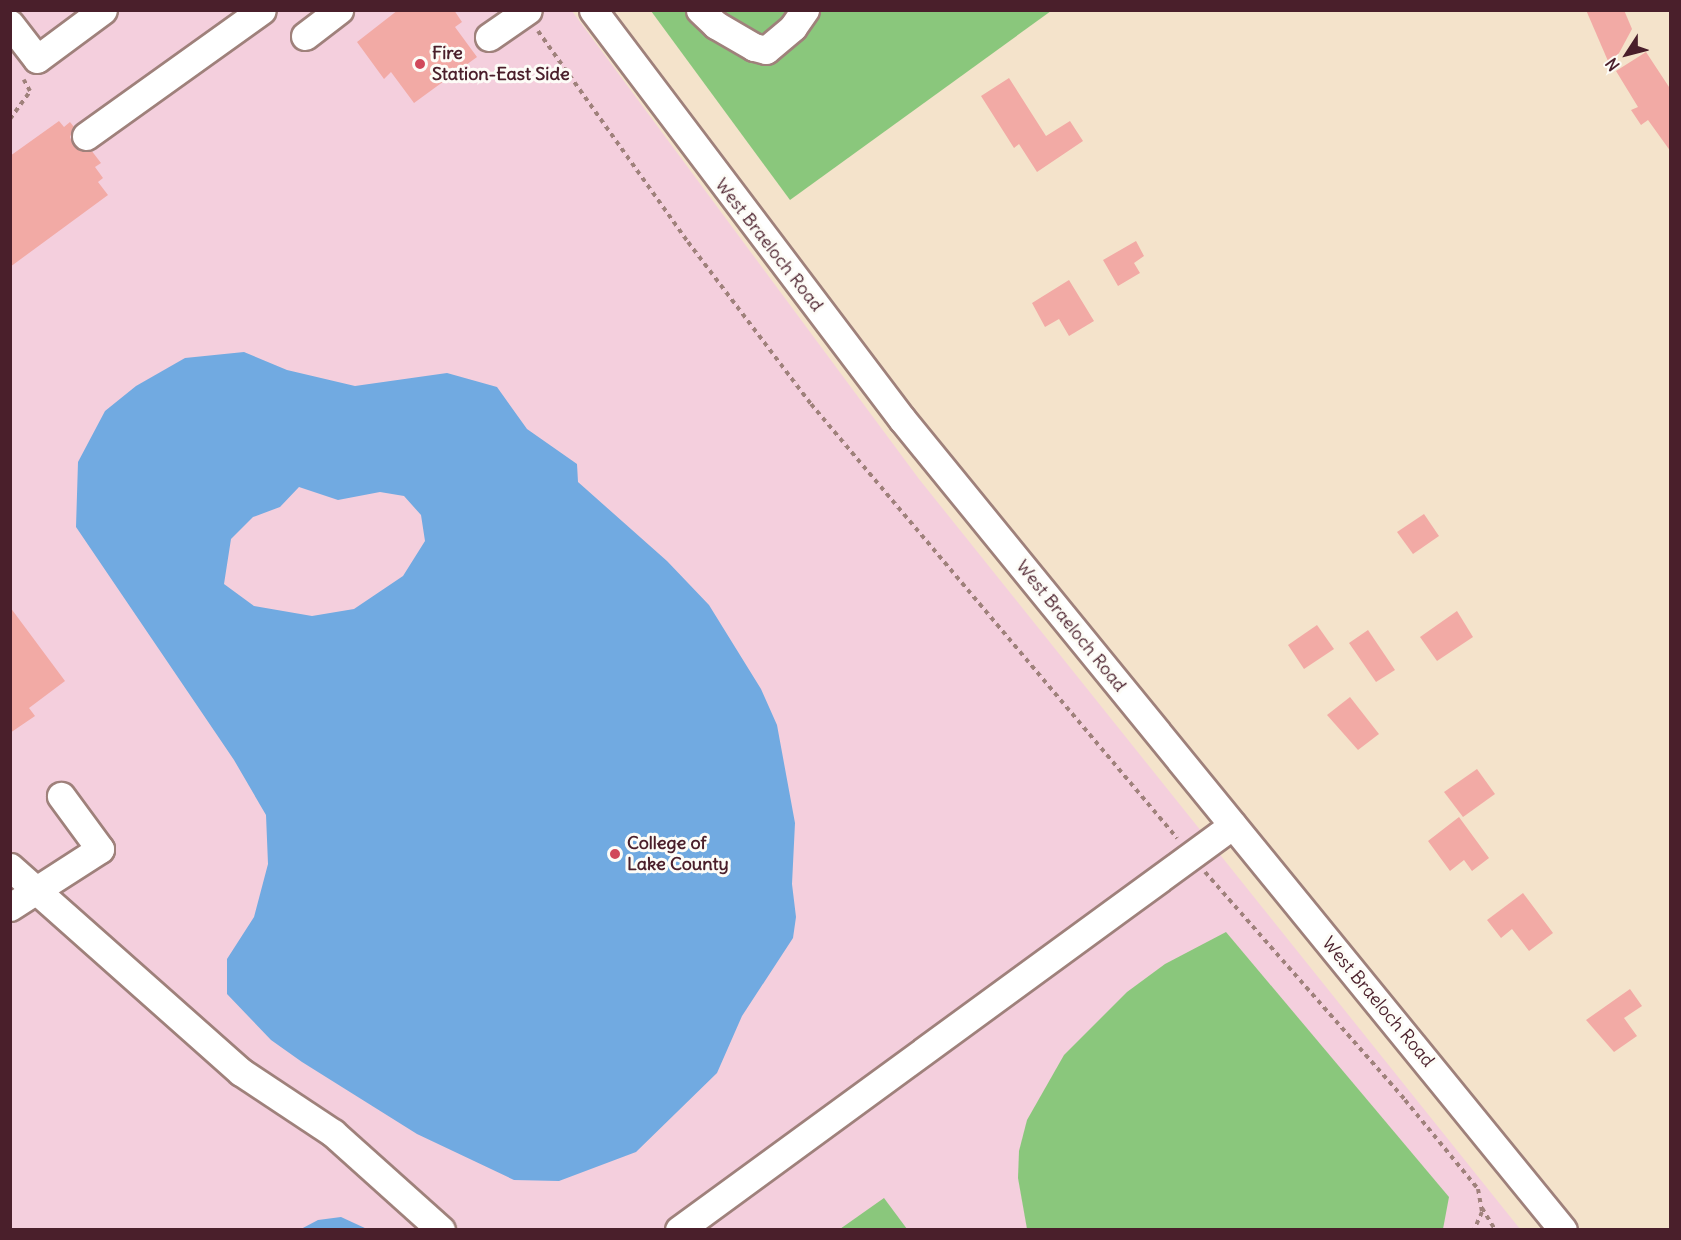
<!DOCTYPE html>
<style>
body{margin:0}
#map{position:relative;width:1681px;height:1240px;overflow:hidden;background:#f4e3cb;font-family:Delius,sans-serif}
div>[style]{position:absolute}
.built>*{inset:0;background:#f4cfdd}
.green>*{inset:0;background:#8ac77c}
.water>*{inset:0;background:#71aae1}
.building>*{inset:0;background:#f2aaa5}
.path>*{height:4px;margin-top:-2px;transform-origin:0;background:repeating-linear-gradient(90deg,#9f817b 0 4.5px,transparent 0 9px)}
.roads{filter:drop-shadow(2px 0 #9f817b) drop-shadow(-2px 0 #9f817b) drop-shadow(0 2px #9f817b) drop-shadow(0 -2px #9f817b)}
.minor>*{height:27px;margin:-13.5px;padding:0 13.5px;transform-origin:13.5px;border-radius:13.5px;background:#fff}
.dots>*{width:16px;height:16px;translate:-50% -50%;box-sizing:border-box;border:3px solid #fdfcf7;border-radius:50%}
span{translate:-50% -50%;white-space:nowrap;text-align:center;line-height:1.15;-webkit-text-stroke:6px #fdfcf7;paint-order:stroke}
.poi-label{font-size:18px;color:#4a1f2b;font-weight:700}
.left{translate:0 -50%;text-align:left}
.street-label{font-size:18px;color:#4a1f2b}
.frame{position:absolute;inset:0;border:12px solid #4a1f2b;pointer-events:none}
.north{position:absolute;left:1597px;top:24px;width:60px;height:60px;-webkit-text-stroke:4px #fdfcf7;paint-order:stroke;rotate:234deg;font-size:16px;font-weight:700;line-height:24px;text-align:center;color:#4a1f2b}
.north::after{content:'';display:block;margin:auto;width:21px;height:27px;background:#4a1f2b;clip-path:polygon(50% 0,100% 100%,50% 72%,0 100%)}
</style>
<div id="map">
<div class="built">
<i style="clip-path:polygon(10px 11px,572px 11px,919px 479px,1520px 1229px,11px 1229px)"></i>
</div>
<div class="green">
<i style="clip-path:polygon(651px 11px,1051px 11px,790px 200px)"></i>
<i style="clip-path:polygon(1226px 932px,1449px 1197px,1443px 1229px,1027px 1229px,1018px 1178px,1019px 1151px,1027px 1120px,1064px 1055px,1127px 992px,1165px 964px)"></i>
<i style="clip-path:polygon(884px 1198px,907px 1229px,840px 1229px)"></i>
</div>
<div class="water">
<i style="clip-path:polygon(evenodd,244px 352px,287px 370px,355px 386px,447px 373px,497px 387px,527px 429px,577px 464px,578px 482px,667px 561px,709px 605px,761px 689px,777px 725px,795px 823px,792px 884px,796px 917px,793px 938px,742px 1016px,717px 1073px,636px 1152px,559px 1181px,514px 1180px,417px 1134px,302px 1062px,271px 1040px,227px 994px,227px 959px,254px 917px,268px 864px,266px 815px,234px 760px,76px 527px,78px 462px,105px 411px,136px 386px,185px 358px,244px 352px,299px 487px,338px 500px,380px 492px,404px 496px,421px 515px,425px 541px,403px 576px,354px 609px,312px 616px,254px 606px,224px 584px,231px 539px,253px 517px,280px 507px,299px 487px)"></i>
<i style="clip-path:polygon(341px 1217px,367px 1229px,301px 1229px,318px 1220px)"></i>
</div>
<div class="building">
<i style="clip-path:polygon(398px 10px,454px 10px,462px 22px,455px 27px,477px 57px,414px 103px,391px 72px,384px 79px,357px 42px)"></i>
<i style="clip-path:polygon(1586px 10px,1624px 10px,1632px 29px,1611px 68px)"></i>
<i style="clip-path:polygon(1646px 52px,1671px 90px,1671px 152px,1648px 120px,1641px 125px,1631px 110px,1638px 107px,1616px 71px)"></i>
<i style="clip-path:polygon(1009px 78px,1046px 136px,1070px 121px,1083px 141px,1037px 172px,1019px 144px,1014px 148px,981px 96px)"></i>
<i style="clip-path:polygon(59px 121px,64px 127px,70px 122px,74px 127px,70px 137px,74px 146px,80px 151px,91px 150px,101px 163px,95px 167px,103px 178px,98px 182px,108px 195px,10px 267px,10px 156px)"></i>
<i style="clip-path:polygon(1136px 241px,1144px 256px,1134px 263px,1140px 273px,1118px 286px,1103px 260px)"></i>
<i style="clip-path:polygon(1069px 280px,1094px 321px,1069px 336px,1059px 319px,1045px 327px,1032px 303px)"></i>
<i style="clip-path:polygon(1424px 514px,1439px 536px,1413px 554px,1397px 532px)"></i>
<i style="clip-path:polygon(10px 607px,65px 681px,29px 708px,35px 716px,10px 733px)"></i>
<i style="clip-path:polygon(1457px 611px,1473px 637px,1437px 661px,1420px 637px)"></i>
<i style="clip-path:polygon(1317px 625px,1334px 649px,1304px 669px,1288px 645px)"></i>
<i style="clip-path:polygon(1368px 630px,1395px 670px,1376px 682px,1349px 643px)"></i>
<i style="clip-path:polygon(1350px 697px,1379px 734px,1358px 750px,1327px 715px)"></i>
<i style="clip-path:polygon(1477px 769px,1495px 794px,1463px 817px,1444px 792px)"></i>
<i style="clip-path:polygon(1459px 817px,1489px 858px,1472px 871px,1464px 860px,1450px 871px,1428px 841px)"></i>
<i style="clip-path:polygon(1523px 893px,1553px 933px,1529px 951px,1512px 929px,1501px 938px,1487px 920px)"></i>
<i style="clip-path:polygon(1630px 989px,1642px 1006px,1624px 1018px,1637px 1036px,1614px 1052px,1586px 1020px)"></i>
</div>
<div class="path">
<i style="left:538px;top:31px;width:259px;rotate:54.6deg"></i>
<i style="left:688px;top:242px;width:203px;rotate:52.8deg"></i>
<i style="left:811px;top:404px;width:568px;rotate:49.86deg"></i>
<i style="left:10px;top:119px;width:34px;rotate:-54deg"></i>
<i style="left:30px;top:91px;width:13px;rotate:-119deg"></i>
<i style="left:1205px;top:872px;width:303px;rotate:48.7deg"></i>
<i style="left:1405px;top:1100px;width:115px;rotate:50.6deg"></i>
<i style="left:1478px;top:1189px;width:23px;rotate:80deg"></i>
<i style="left:1482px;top:1212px;width:20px;rotate:114deg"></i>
<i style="left:1482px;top:1208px;width:26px;rotate:59deg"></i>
</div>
<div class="roads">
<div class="minor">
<i style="left:593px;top:10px;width:513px;rotate:52.93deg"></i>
<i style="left:902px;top:419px;width:1046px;rotate:50.82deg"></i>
<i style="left:700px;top:10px;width:22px;rotate:43deg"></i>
<i style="left:716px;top:25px;width:44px;rotate:30.1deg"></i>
<i style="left:754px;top:47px;width:12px;rotate:14deg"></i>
<i style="left:766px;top:50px;width:35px;rotate:-40deg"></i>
<i style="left:793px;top:27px;width:21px;rotate:-55deg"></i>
<i style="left:10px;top:24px;width:44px;rotate:52.4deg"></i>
<i style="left:37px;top:59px;width:82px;rotate:-36.6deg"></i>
<i style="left:305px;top:36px;width:43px;rotate:-37.4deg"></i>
<i style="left:489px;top:37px;width:47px;rotate:-34.7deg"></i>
<i style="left:86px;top:136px;width:216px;rotate:-35.6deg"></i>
<i style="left:10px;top:867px;width:309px;rotate:41.6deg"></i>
<i style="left:241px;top:1072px;width:110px;rotate:33.5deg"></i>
<i style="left:333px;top:1133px;width:145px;rotate:41.9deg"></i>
<i style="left:10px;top:907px;width:107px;rotate:-32.8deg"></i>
<i style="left:100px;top:849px;width:66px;rotate:-126.3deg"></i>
<i style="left:679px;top:1230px;width:686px;rotate:-36.17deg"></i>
</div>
</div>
<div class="dots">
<i style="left:420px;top:64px;background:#d1495b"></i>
<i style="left:615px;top:854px;background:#d1495b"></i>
</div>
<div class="poi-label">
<span class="left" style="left:432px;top:64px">Fire<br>Station-East Side</span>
<span class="left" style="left:627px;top:854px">College of<br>Lake County</span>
</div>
<div class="street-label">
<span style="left:769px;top:245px;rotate:52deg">West Braeloch Road</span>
<span style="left:1071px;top:626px;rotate:51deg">West Braeloch Road</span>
<span style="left:1378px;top:1002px;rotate:50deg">West Braeloch Road</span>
</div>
<div class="frame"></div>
<div class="north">N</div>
</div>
